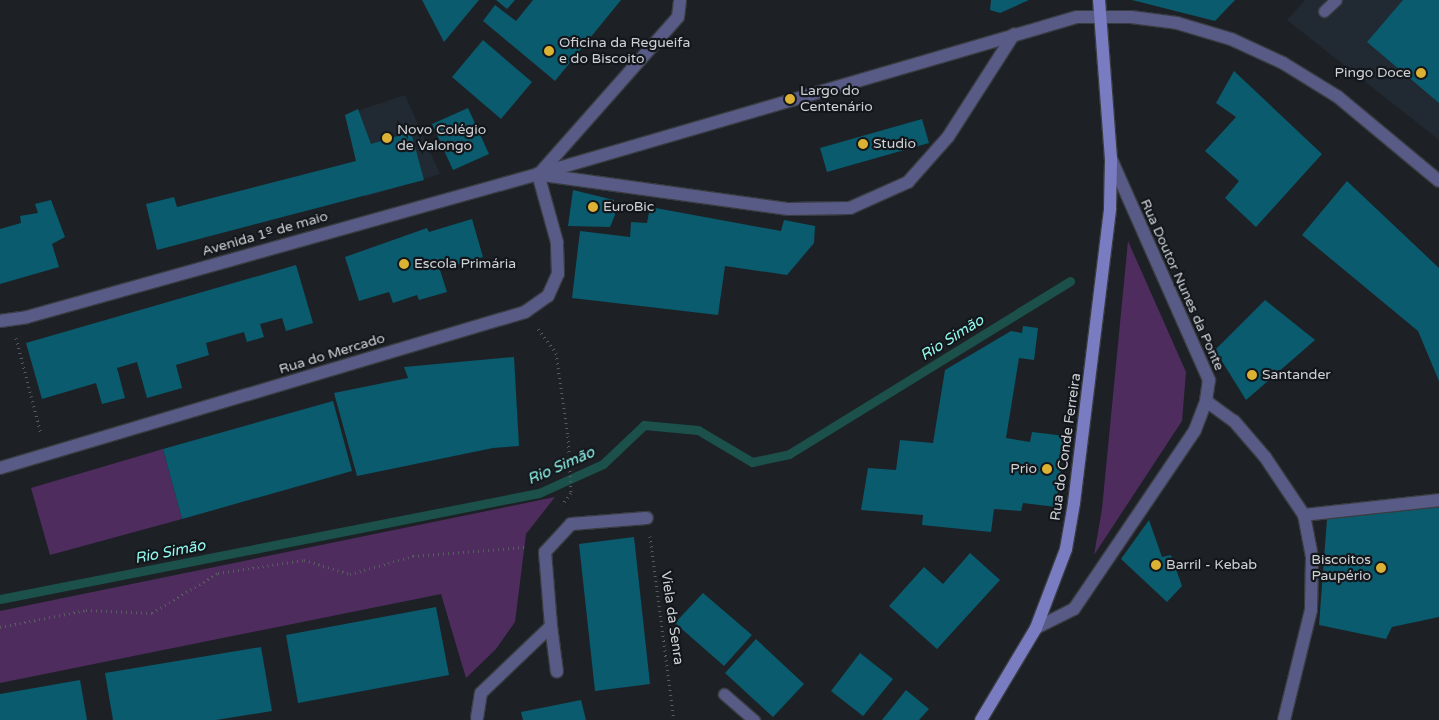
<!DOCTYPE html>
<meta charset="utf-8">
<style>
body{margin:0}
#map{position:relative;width:1439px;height:720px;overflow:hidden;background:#1d2125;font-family:"Varela Round",sans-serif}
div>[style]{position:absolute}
.built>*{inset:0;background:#212932}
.green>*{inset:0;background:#4e2c5e}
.stream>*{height:9px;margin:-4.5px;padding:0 4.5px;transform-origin:4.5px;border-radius:4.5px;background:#1b504b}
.building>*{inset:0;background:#095b6d}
.path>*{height:3px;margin-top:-1.5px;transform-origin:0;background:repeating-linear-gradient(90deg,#585c60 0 1px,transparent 0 5px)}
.roads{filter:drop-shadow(1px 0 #393d41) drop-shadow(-1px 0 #393d41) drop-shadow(0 1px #393d41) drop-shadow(0 -1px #393d41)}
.lane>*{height:11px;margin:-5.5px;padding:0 5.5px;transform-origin:5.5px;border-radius:5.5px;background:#595b87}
.street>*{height:12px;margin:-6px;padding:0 6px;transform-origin:6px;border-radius:6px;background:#595b87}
.secondary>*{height:12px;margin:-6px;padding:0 6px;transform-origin:6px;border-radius:6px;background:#7a7cc2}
.dots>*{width:14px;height:14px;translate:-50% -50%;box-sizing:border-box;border:2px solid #13171c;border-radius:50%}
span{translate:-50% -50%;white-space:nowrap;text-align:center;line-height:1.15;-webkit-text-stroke:4.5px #13171c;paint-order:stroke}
.poi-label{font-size:14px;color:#cfd2d5}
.left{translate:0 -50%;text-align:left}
.right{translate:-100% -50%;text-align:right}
.street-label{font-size:14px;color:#cfd2d5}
.water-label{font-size:15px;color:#92faee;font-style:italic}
</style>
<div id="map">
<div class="built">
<i style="clip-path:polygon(1305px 0,1439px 0,1439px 140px,1287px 20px)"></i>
<i style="clip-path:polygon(405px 95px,440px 174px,365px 197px,345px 115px)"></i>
</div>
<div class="green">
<i style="clip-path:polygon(1128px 241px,1186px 372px,1182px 421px,1094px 555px,1102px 509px)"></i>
<i style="clip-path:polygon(163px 449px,182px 519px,50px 555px,31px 488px)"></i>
<i style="clip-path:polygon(555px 497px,526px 534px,515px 622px,496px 649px,466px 678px,441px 594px,0 683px,0 611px)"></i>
</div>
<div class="stream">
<i style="left:0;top:599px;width:549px;rotate:-11.13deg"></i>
<i style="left:539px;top:493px;width:70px;rotate:-24.4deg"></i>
<i style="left:603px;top:464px;width:57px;rotate:-43.6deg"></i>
<i style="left:644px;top:425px;width:54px;rotate:5.3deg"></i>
<i style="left:698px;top:430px;width:63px;rotate:30.7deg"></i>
<i style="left:752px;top:462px;width:38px;rotate:-12deg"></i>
<i style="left:789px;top:454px;width:330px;rotate:-31.6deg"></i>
</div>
<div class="building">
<i style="clip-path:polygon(422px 0,479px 0,444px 42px)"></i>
<i style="clip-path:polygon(496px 0,515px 0,507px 9px)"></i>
<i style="clip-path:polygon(533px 0,621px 0,555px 81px,483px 21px,495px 5px,516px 21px)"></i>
<i style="clip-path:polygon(991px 0,1029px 0,1000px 13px,990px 10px)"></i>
<i style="clip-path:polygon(1132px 0,1235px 0,1215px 21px)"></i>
<i style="clip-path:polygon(1403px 0,1439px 0,1439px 103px,1367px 42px)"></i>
<i style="clip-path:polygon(483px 40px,532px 82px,501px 119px,452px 77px)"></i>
<i style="clip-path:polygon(1234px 71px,1322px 154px,1256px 227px,1225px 198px,1239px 181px,1205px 151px,1236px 117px,1216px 103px)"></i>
<i style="clip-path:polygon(468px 108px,489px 154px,453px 170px,432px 124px)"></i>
<i style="clip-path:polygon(358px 109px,371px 144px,411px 132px,424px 180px,157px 250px,146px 204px,174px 197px,177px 207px,356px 161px,345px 115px)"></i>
<i style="clip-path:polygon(922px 119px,929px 143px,827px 172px,820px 148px)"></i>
<i style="clip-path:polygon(1347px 181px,1439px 268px,1439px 381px,1418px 331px,1302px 235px)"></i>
<i style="clip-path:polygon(573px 190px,614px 200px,615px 215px,610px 227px,568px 226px)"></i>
<i style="clip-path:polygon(51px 200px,65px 237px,52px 244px,59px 267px,0 284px,0 229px,21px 223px,20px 216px,38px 213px,35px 204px)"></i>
<i style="clip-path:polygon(650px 207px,781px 231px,784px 220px,815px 226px,814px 243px,787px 275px,725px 266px,718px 315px,572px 298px,580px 231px,630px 237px,631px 222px,647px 223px)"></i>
<i style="clip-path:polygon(472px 219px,483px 257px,440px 270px,447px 292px,419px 300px,417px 295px,393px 303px,389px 292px,359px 301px,345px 257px,427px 228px,429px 232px)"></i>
<i style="clip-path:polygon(296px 265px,313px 323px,286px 331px,282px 318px,260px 324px,264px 337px,247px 342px,244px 332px,206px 343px,209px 355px,176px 365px,182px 388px,147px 398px,137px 362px,117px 368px,125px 398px,102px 404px,96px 383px,42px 399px,26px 343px)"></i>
<i style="clip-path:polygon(1265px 300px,1315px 340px,1246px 400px,1215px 350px)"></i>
<i style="clip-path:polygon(1023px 326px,1038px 328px,1034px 360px,1019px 358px,1006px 438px,1030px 442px,1032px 432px,1065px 436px,1056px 507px,1023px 503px,1021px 511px,994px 509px,991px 532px,922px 525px,923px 515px,861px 510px,868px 468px,896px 470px,900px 440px,933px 443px,945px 370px,1011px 331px,1022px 333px)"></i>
<i style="clip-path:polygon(514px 357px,519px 446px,493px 448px,357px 476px,334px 393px,408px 378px,404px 367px)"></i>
<i style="clip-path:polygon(333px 401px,352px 471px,182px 519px,163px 449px)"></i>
<i style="clip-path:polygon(1439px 507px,1439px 617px,1392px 627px,1386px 639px,1319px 625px,1327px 519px)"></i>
<i style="clip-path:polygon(1149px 520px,1162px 557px,1171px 555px,1182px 586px,1167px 602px,1121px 559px)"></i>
<i style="clip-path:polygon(634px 537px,650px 684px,595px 691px,579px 544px)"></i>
<i style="clip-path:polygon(970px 553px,1000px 580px,937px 649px,889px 606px,924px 567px,943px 584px)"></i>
<i style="clip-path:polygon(703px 593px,752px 635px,724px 666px,675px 623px)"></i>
<i style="clip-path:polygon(436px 607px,449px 675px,298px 703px,286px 635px)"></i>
<i style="clip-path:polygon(756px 639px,804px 684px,773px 717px,725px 673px)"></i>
<i style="clip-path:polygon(261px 647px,272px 711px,216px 720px,113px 720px,105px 673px)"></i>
<i style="clip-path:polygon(860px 653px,893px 679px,863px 716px,831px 691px)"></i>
<i style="clip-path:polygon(80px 680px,87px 720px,0 720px,0 694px)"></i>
<i style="clip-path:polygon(906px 690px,929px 709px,919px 720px,882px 720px)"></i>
<i style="clip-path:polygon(581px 700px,586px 720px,523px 720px,521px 712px)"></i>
</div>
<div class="path">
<i style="left:538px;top:329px;width:30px;rotate:53deg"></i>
<i style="left:556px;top:353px;width:84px;rotate:81.8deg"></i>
<i style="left:568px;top:436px;width:57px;rotate:87deg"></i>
<i style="left:571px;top:493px;width:15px;rotate:127deg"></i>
<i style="left:16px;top:338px;width:99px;rotate:75.4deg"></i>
<i style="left:650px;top:536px;width:186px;rotate:82.6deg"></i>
<i style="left:0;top:627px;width:88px;rotate:-11.2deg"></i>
<i style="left:86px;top:610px;width:66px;rotate:2.6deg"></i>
<i style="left:152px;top:613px;width:77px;rotate:-31.2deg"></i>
<i style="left:218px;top:573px;width:87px;rotate:-8.6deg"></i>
<i style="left:304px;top:560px;width:48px;rotate:16.9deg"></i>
<i style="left:350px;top:574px;width:66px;rotate:-15.9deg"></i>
<i style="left:413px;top:556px;width:113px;rotate:-4.6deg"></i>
</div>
<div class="roads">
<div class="lane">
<i style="left:1324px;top:11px;width:16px;rotate:-43deg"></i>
<i style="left:724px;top:694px;width:40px;rotate:41deg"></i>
</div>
<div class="street">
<i style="left:540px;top:173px;width:208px;rotate:-48.5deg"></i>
<i style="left:678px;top:17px;width:17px;rotate:-83deg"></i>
<i style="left:543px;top:175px;width:248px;rotate:7.9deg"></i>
<i style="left:789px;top:209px;width:61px;rotate:-0.9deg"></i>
<i style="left:850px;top:208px;width:64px;rotate:-24.1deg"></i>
<i style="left:908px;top:182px;width:60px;rotate:-48.4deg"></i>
<i style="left:948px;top:137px;width:122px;rotate:-57.3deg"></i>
<i style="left:0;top:321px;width:27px;rotate:-8deg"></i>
<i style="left:27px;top:317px;width:531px;rotate:-15.63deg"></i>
<i style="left:538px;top:174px;width:561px;rotate:-16.24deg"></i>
<i style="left:1077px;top:17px;width:54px"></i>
<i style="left:1131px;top:17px;width:46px;rotate:7.4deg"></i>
<i style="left:1177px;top:23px;width:56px;rotate:16.5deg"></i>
<i style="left:1231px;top:39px;width:57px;rotate:24.8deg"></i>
<i style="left:1283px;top:63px;width:65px;rotate:31.7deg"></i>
<i style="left:1338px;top:97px;width:131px;rotate:39.7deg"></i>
<i style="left:1206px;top:401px;width:34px;rotate:36deg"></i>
<i style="left:1234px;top:421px;width:48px;rotate:49.3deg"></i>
<i style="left:1265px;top:457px;width:70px;rotate:56.1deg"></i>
<i style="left:1304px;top:515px;width:43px;rotate:79.2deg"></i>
<i style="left:1312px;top:557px;width:53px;rotate:91.1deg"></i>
<i style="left:1311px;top:610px;width:113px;rotate:103.8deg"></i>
<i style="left:0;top:468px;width:548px;rotate:-16.55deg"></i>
<i style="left:525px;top:312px;width:28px;rotate:-35deg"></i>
<i style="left:548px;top:296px;width:24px;rotate:-66deg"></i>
<i style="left:558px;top:274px;width:32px;rotate:-92deg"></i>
<i style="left:557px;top:242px;width:71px;rotate:-105.6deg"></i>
<i style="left:1304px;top:515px;width:136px;rotate:-6.3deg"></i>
<i style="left:551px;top:626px;width:46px;rotate:82.6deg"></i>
<i style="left:1036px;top:628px;width:42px;rotate:-26.6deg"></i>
<i style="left:1074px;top:609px;width:216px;rotate:-55.9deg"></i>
<i style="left:1195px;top:430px;width:31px;rotate:-69deg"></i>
<i style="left:1206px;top:401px;width:21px;rotate:-82deg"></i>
<i style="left:1209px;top:380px;width:242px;rotate:-113.9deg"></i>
<i style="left:477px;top:718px;width:25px;rotate:-81deg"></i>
<i style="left:481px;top:693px;width:97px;rotate:-43.7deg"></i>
<i style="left:551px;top:626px;width:74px;rotate:-94.6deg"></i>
<i style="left:545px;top:552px;width:38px;rotate:-47deg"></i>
<i style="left:571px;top:524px;width:76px;rotate:-4.5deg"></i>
</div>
<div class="secondary">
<i style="left:981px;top:720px;width:107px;rotate:-59.1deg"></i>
<i style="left:1036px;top:628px;width:85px;rotate:-69.2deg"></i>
<i style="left:1066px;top:549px;width:47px;rotate:-80.1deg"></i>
<i style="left:1074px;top:503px;width:297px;rotate:-83deg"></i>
<i style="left:1110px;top:208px;width:49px;rotate:-88.8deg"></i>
<i style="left:1111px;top:159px;width:159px;rotate:-94.3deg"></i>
</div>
</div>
<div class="dots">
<i style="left:549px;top:51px;background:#dbb233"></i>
<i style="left:1421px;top:73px;background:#dbb233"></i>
<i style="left:790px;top:99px;background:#dbb233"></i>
<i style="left:387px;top:138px;background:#dbb233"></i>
<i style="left:863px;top:144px;background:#dbb233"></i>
<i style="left:593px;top:207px;background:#dbb233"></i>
<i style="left:404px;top:264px;background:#dbb233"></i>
<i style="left:1252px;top:375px;background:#dbb233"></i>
<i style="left:1047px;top:469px;background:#dbb233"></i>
<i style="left:1156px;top:565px;background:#dbb233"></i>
<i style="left:1381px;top:568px;background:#dbb233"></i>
</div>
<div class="poi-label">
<span class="left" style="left:559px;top:51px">Oficina da Regueifa<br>e do Biscoito</span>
<span class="right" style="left:1411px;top:73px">Pingo Doce</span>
<span class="left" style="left:800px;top:99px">Largo do<br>Centenário</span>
<span class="left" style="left:397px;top:138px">Novo Colégio<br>de Valongo</span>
<span class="left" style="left:873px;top:144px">Studio</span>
<span class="left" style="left:603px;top:207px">EuroBic</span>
<span class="left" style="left:414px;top:264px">Escola Primária</span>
<span class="left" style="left:1262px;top:375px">Santander</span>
<span class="right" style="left:1037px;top:469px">Prio</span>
<span class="right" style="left:1371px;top:568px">Biscoitos<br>Paupério</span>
<span class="left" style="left:1166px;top:565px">Barril - Kebab</span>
</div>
<div class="street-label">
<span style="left:265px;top:234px;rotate:-16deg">Avenida 1º de maio</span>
<span style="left:1182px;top:285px;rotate:66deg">Rua Doutor Nunes da Ponte</span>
<span style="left:332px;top:354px;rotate:-17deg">Rua do Mercado</span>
<span style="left:1066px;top:447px;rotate:-82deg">Rua do Conde Ferreira</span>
<span style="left:672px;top:618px;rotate:82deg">Viela da Senra</span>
</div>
<div class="water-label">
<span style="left:952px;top:338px;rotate:-32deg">Rio Simão</span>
<span style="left:561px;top:466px;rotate:-24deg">Rio Simão</span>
<span style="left:170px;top:552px;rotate:-11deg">Rio Simão</span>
</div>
</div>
